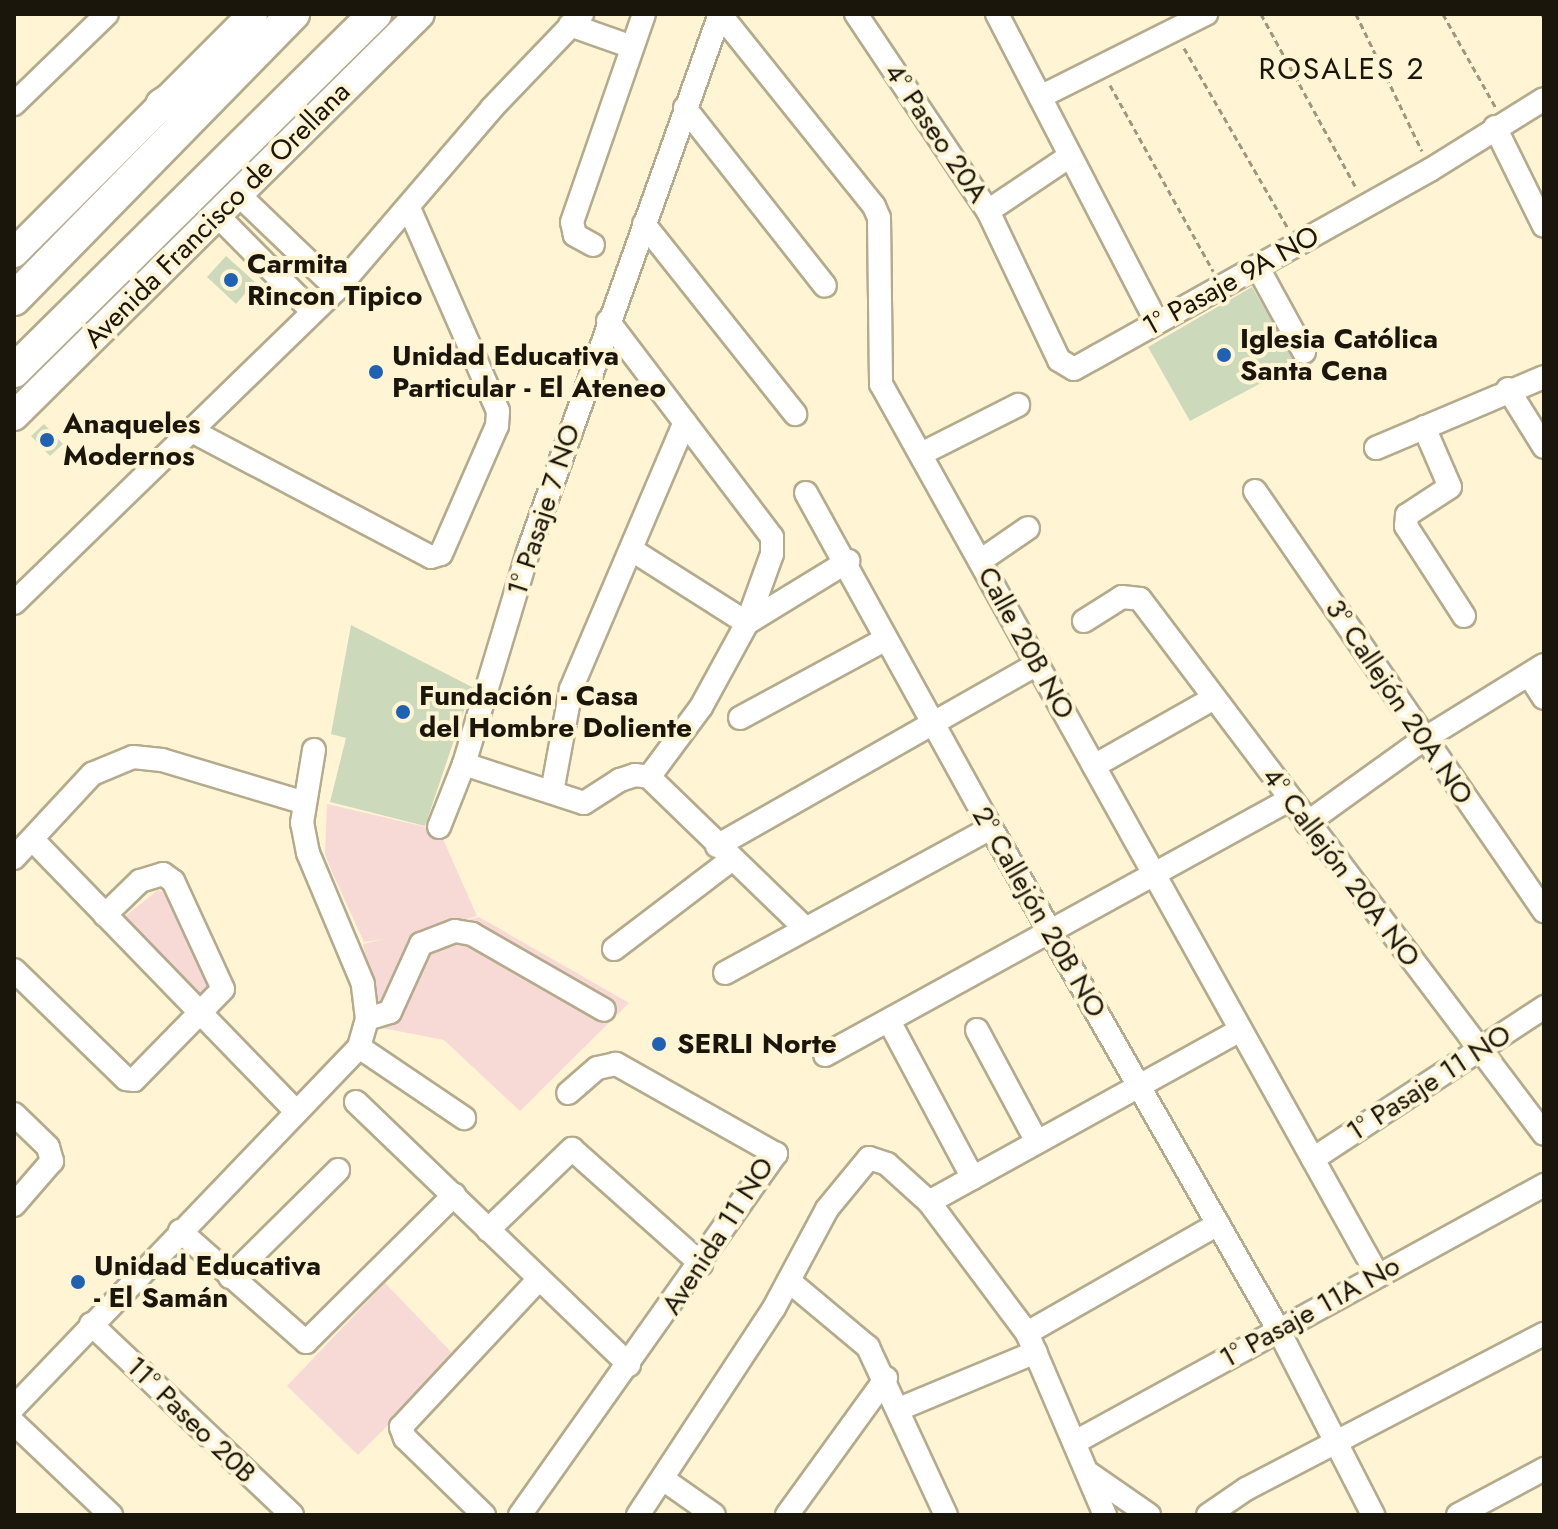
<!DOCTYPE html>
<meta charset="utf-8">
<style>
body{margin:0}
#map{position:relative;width:1558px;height:1529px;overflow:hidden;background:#fff4d4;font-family:Jost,sans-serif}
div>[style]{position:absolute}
.green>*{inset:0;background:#f7dad6}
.building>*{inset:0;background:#cdd9bb}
.path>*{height:3px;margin-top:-1.5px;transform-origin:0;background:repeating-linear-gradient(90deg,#9e967f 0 6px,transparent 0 10px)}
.roads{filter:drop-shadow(2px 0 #b4aa8c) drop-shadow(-2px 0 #b4aa8c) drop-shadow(0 2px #b4aa8c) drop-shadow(0 -2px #b4aa8c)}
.minor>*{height:22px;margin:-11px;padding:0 11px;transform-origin:11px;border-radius:11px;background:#fff}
.major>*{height:28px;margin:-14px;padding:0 14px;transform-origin:14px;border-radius:14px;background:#fff}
.highway>*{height:32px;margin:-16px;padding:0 16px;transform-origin:16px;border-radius:16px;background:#fff}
.dots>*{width:22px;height:22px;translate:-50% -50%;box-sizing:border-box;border:4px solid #fff4d4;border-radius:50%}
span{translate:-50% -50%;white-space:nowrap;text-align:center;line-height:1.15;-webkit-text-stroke:8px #fff4d4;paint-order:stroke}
.street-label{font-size:28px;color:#1a160b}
.poi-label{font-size:28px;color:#1a160b;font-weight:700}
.left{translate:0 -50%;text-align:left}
.neighbourhood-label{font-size:30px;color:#1a160b;letter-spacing:2px}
.frame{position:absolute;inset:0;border:16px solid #1a160b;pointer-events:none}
</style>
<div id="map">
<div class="green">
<i style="clip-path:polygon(327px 804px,439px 830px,477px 916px,418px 933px,479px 917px,629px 1003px,520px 1111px,444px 1040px,382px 1028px,363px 944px,384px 939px,364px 942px,332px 872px,325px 854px)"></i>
<i style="clip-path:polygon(158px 890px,168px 894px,215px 989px,201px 1006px,118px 922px)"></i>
<i style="clip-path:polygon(385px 1283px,456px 1357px,358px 1455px,287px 1386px)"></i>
</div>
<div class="building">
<i style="clip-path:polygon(226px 256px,255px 282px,236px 304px,207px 277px)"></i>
<i style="clip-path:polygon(1252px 287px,1297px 364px,1190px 421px,1148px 347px)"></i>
<i style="clip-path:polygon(44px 424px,63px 444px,50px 456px,31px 436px)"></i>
<i style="clip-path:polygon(351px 625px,472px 687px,425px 826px,330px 802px,346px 738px,331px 734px)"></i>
</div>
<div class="path">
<i style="left:1261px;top:14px;width:200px;rotate:61.3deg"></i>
<i style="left:1356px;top:14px;width:152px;rotate:64.3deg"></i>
<i style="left:1443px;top:14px;width:108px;rotate:60.6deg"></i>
<i style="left:1542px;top:14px;width:4px;rotate:63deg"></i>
<i style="left:1184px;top:48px;width:208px;rotate:60deg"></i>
<i style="left:1110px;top:85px;width:213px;rotate:61deg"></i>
</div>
<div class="roads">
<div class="minor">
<i style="left:720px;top:14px;width:246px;rotate:51.3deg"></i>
<i style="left:874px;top:206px;width:13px;rotate:67deg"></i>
<i style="left:879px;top:218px;width:166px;rotate:89.3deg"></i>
<i style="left:881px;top:384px;width:1019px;rotate:60.87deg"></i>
<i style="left:856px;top:14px;width:237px;rotate:56.2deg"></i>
<i style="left:988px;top:211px;width:99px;rotate:-33.9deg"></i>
<i style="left:997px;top:14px;width:346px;rotate:62.6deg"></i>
<i style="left:570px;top:25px;width:66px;rotate:19.5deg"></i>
<i style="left:1040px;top:97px;width:186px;rotate:-26.6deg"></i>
<i style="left:14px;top:104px;width:129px;rotate:-44.1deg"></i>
<i style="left:685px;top:108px;width:226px;rotate:51.8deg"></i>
<i style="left:1495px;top:127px;width:110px;rotate:63.7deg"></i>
<i style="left:238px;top:194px;width:137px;rotate:43.8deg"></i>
<i style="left:988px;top:211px;width:165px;rotate:64.5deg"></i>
<i style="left:1059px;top:360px;width:17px;rotate:31deg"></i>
<i style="left:1074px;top:369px;width:408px;rotate:-29.2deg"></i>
<i style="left:1430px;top:170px;width:134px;rotate:-31.9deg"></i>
<i style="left:217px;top:215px;width:136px;rotate:45.3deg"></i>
<i style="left:644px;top:224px;width:243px;rotate:51.5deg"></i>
<i style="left:593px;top:245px;width:21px;rotate:-151deg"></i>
<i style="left:575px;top:235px;width:13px;rotate:-103deg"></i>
<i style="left:572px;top:222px;width:220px;rotate:-70.9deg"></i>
<i style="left:1257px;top:266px;width:98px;rotate:61.3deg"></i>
<i style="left:608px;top:321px;width:271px;rotate:52.8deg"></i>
<i style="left:772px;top:537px;width:17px;rotate:90deg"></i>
<i style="left:772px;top:554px;width:73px;rotate:109.9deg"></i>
<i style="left:747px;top:623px;width:96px;rotate:118.7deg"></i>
<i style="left:701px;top:707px;width:87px;rotate:126.6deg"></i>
<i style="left:649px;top:777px;width:217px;rotate:44.1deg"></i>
<i style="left:1508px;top:389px;width:68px;rotate:58.2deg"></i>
<i style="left:1424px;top:427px;width:65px;rotate:66.6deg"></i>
<i style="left:1450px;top:487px;width:51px;rotate:146.9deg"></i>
<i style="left:1407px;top:515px;width:11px;rotate:95deg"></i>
<i style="left:1406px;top:526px;width:107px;rotate:57.2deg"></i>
<i style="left:190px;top:430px;width:272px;rotate:27.8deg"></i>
<i style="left:431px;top:557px;width:10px;rotate:-17deg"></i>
<i style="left:441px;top:554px;width:140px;rotate:-66.4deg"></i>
<i style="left:497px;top:426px;width:15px;rotate:-86deg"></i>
<i style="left:498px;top:411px;width:222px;rotate:-113.7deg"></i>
<i style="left:1376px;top:448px;width:182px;rotate:-22.9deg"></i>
<i style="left:921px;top:454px;width:109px;rotate:-26.8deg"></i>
<i style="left:1255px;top:491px;width:510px;rotate:55.47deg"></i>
<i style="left:806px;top:493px;width:383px;rotate:61.1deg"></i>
<i style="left:991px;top:828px;width:577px;rotate:60.19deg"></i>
<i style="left:1278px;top:1329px;width:209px;rotate:62.9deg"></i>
<i style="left:632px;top:550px;width:136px;rotate:32.4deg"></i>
<i style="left:747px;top:623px;width:119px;rotate:-31.5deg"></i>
<i style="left:980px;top:561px;width:58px;rotate:-34.5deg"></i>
<i style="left:14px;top:603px;width:450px;rotate:-44.2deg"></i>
<i style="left:337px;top:289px;width:238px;rotate:-49.4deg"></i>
<i style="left:492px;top:108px;width:130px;rotate:-46.2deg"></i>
<i style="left:1084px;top:621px;width:45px;rotate:-32.3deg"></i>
<i style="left:1122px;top:597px;width:18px;rotate:6deg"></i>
<i style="left:1140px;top:599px;width:670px;rotate:52.94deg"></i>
<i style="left:1529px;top:675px;width:27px;rotate:57deg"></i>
<i style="left:740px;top:718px;width:166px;rotate:-28.4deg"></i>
<i style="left:464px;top:764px;width:126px;rotate:18deg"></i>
<i style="left:584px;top:803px;width:43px;rotate:-32.6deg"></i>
<i style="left:620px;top:780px;width:16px;rotate:-18deg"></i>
<i style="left:635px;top:775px;width:14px;rotate:8deg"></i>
<i style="left:1094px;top:766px;width:138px;rotate:-29.5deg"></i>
<i style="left:552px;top:792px;width:105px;rotate:-79.5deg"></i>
<i style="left:571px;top:689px;width:290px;rotate:-66.9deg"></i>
<i style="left:1307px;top:823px;width:144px;rotate:-35.7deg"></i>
<i style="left:1424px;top:739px;width:141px;rotate:-31.7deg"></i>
<i style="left:439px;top:827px;width:68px;rotate:-68.4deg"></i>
<i style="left:464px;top:764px;width:221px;rotate:-73.2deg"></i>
<i style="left:528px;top:552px;width:571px;rotate:-70.36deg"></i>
<i style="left:32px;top:839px;width:378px;rotate:45.9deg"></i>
<i style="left:717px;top:846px;width:369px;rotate:-29.6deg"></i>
<i style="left:14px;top:858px;width:115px;rotate:-47.1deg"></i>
<i style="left:92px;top:774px;width:44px;rotate:-22.5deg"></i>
<i style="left:133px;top:757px;width:29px;rotate:6deg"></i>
<i style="left:162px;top:760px;width:146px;rotate:16.7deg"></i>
<i style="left:614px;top:949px;width:147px;rotate:-37.3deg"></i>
<i style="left:14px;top:970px;width:156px;rotate:44.2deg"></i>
<i style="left:126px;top:1079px;width:8px;rotate:7deg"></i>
<i style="left:134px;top:1080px;width:127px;rotate:-45.6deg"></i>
<i style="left:223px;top:989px;width:119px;rotate:-114.8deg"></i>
<i style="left:173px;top:881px;width:12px;rotate:-145deg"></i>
<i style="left:163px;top:874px;width:24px;rotate:163deg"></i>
<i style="left:140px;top:881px;width:49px;rotate:135.8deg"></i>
<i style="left:725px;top:973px;width:303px;rotate:-28.6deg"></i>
<i style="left:367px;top:1019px;width:24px;rotate:-17deg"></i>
<i style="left:390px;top:1012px;width:75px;rotate:-65.5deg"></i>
<i style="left:421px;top:944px;width:36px;rotate:-21deg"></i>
<i style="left:455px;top:931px;width:17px;rotate:10deg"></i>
<i style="left:472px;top:934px;width:152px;rotate:29.9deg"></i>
<i style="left:889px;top:1021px;width:178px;rotate:61.9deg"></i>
<i style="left:977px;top:1030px;width:127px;rotate:61.8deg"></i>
<i style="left:359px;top:1047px;width:127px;rotate:34.1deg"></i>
<i style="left:825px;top:1055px;width:529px;rotate:-28.79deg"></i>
<i style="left:356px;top:1102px;width:379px;rotate:43.9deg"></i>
<i style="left:14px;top:1114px;width:47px;rotate:44.1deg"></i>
<i style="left:48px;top:1147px;width:15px;rotate:74deg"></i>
<i style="left:52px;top:1161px;width:58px;rotate:130.8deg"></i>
<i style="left:1313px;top:1159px;width:277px;rotate:-33.3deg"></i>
<i style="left:929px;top:1202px;width:356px;rotate:-28.9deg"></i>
<i style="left:488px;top:1230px;width:117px;rotate:-44deg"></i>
<i style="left:572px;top:1149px;width:173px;rotate:41.7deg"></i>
<i style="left:180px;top:1231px;width:168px;rotate:41.4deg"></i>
<i style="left:306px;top:1342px;width:209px;rotate:-44.8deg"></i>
<i style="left:230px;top:1277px;width:152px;rotate:-44.7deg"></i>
<i style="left:789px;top:1281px;width:103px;rotate:39.9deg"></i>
<i style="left:868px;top:1347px;width:185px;rotate:65.1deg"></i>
<i style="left:91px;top:1324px;width:277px;rotate:43.5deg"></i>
<i style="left:1027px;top:1333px;width:220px;rotate:-29.7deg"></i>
<i style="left:14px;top:1407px;width:499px;rotate:-46.2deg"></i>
<i style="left:359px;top:1047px;width:29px;rotate:-74deg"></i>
<i style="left:367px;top:1019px;width:35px;rotate:-97deg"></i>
<i style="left:363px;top:984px;width:142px;rotate:-112.8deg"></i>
<i style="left:308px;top:853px;width:31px;rotate:-101deg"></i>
<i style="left:302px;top:823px;width:74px;rotate:-80.7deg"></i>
<i style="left:899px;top:1409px;width:148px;rotate:-22.6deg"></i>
<i style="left:14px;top:1423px;width:134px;rotate:43.5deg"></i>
<i style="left:1077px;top:1441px;width:533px;rotate:-28.73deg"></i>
<i style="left:1090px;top:1474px;width:72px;rotate:34.8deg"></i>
<i style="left:663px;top:1479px;width:62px;rotate:35.2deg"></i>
<i style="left:484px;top:1515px;width:110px;rotate:-135.7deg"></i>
<i style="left:405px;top:1438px;width:12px;rotate:-110deg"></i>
<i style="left:401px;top:1427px;width:201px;rotate:-47deg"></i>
<i style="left:520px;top:1515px;width:443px;rotate:-54.7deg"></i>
<i style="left:776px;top:1154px;width:184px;rotate:-150.6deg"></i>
<i style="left:616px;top:1064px;width:19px;rotate:168deg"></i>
<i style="left:597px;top:1068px;width:38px;rotate:139deg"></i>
<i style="left:638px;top:1515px;width:248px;rotate:-56.7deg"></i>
<i style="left:774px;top:1308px;width:112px;rotate:-61.8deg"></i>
<i style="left:827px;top:1209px;width:66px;rotate:-50.5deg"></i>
<i style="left:869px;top:1158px;width:19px;rotate:18deg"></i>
<i style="left:887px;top:1164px;width:57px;rotate:42.1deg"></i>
<i style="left:929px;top:1202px;width:164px;rotate:53.2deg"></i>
<i style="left:1027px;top:1333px;width:198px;rotate:66.8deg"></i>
<i style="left:787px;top:1515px;width:169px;rotate:-54.1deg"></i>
<i style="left:1208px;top:1515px;width:46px;rotate:-34.4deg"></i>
<i style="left:1246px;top:1489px;width:336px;rotate:-27.5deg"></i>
<i style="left:1458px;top:1515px;width:98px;rotate:-28.1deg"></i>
</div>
<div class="major">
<i style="left:14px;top:253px;width:338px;rotate:-45deg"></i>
<i style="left:14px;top:416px;width:571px;rotate:-44.72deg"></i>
</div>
<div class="highway">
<i style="left:162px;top:105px;width:76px;rotate:-32.6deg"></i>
<i style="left:14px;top:299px;width:399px;rotate:-45.6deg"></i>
<i style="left:14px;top:371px;width:508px;rotate:-44.68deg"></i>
</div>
</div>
<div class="dots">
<i style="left:231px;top:280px;background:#1f62b3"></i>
<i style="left:1224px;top:355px;background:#1f62b3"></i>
<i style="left:376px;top:372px;background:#1f62b3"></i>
<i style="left:47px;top:440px;background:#1f62b3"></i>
<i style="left:403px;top:712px;background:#1f62b3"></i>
<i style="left:659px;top:1044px;background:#1f62b3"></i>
<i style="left:78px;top:1282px;background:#1f62b3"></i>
</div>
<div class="street-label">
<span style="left:936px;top:133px;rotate:56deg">4° Paseo 20A</span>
<span style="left:217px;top:215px;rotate:-45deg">Avenida Francisco de Orellana</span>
<span style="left:1231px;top:281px;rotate:-29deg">1º Pasaje 9A NO</span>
<span style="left:544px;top:510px;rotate:-72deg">1° Pasaje 7 NO</span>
<span style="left:1026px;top:643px;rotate:61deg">Calle 20B NO</span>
<span style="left:1399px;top:702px;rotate:56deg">3° Callejón 20A NO</span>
<span style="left:1341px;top:867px;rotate:53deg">4° Callejón 20A NO</span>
<span style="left:1039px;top:912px;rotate:60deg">2° Callejón 20B NO</span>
<span style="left:1429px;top:1083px;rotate:-33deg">1° Pasaje 11 NO</span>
<span style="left:718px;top:1236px;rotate:-57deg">Avenida 11 NO</span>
<span style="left:1310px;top:1312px;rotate:-29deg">1° Pasaje 11A No</span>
<span style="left:191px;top:1420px;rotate:44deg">11° Paseo 20B</span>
</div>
<div class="poi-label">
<span class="left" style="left:247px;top:280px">Carmita<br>Rincon Tipico</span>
<span class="left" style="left:1240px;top:355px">Iglesia Católica<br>Santa Cena</span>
<span class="left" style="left:392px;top:372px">Unidad Educativa<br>Particular - El Ateneo</span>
<span class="left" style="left:63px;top:440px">Anaqueles<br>Modernos</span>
<span class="left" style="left:419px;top:712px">Fundación - Casa<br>del Hombre Doliente</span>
<span class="left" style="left:677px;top:1044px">SERLI Norte</span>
<span class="left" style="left:94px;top:1282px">Unidad Educativa<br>- El Samán</span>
</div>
<div class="neighbourhood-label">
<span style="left:1342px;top:69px">ROSALES 2</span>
</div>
<div class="frame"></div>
</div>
